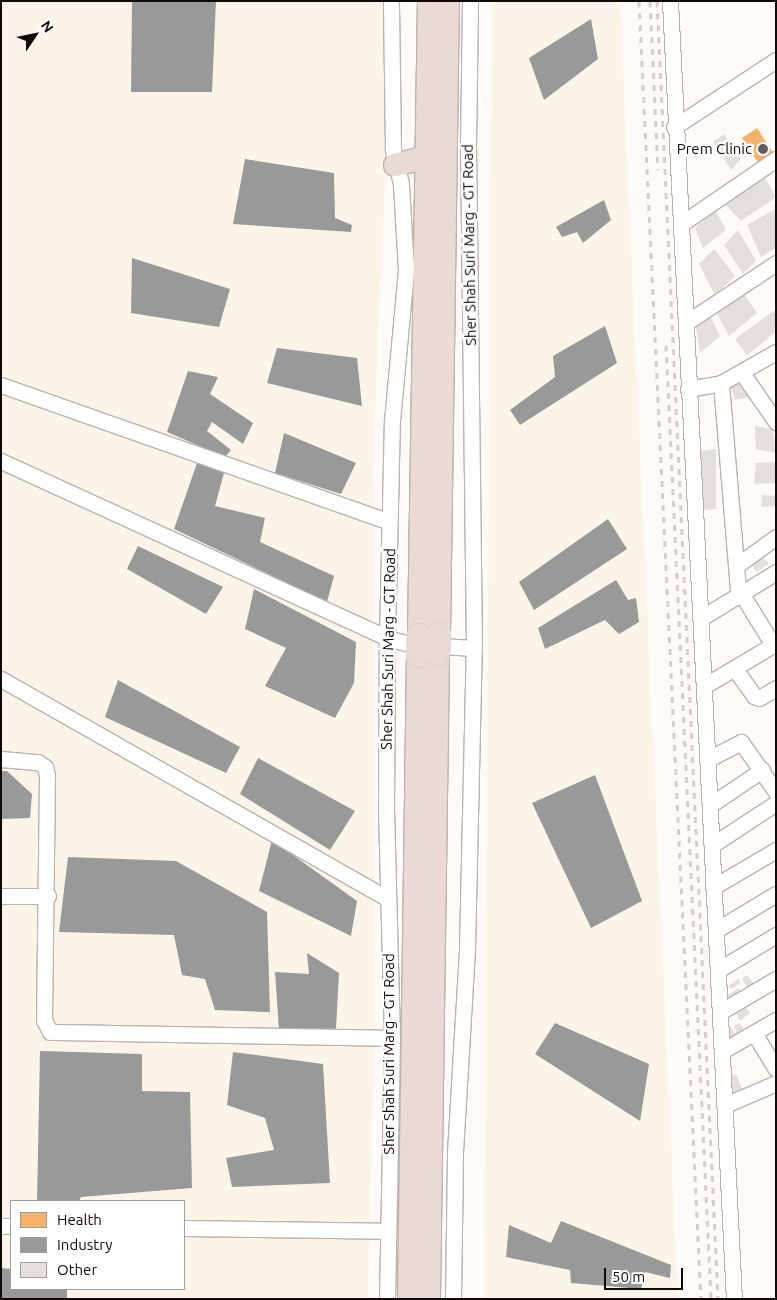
<!DOCTYPE html>
<style>
body{margin:0}
#map{position:relative;width:777px;height:1300px;overflow:hidden;background:#fdfaf8;font-family:Ubuntu,sans-serif}
div>[style]{position:absolute}
.industrial>*{inset:0;background:#fcf4e8}
.health>*{inset:0;background:#f6b26b}
.industry>*{inset:0;background:#999}
.building>*{inset:0;background:#e5dfdb}
.roads{filter:drop-shadow(1px 0 #b9b3af) drop-shadow(-1px 0 #b9b3af) drop-shadow(0 1px #b9b3af) drop-shadow(0 -1px #b9b3af)}
.minor>*{height:15px;margin:-7.5px;padding:0 7.5px;transform-origin:7.5px;border-radius:7.5px;background:#fffefe}
.highway>*{height:22px;margin:-11px;padding:0 11px;transform-origin:11px;border-radius:11px;background:#eadad6}
.rail>*{height:3px;margin-top:-1.5px;transform-origin:0;background:repeating-linear-gradient(90deg,#d2d0cf 0 6px,transparent 0 12px)}
.bridges{filter:drop-shadow(1px 0 #d8d6d4) drop-shadow(-1px 0 #d8d6d4) drop-shadow(0 1px #d8d6d4) drop-shadow(0 -1px #d8d6d4)}
.highway-bridge>*{height:22px;margin:-11px;padding:0 11px;transform-origin:11px;border-radius:11px;background:#eadad6}
.dots>*{width:14px;height:14px;translate:-50% -50%;box-sizing:border-box;border:2px solid #fff;border-radius:50%}
span{translate:-50% -50%;white-space:nowrap;text-align:center;line-height:1.15;-webkit-text-stroke:5px #fff;paint-order:stroke}
.poi-label{font-size:15px;color:#110905}
.right{translate:-100% -50%;text-align:right}
.street-label{font-size:15px;color:#110905}
.frame{position:absolute;inset:0;border:2px solid #110905;pointer-events:none}
.legend{position:absolute;left:10px;top:1200px;width:175px;height:90px;box-sizing:border-box;background:#fff;border:1px solid #a09d9b;margin:0;padding:6px 9px;list-style:none;font-size:15px;color:#110905}
.legend li{display:flex;align-items:center;gap:10px;height:25px}
.legend b{width:25px;border:1px solid #a09d9b}
.north{position:absolute;left:10px;top:10px;width:50px;height:50px;-webkit-text-stroke:4px #fff;paint-order:stroke;rotate:56deg;font-size:14px;font-weight:700;line-height:20px;text-align:center;color:#110905}
.north::after{content:'';display:block;margin:auto;width:18px;height:22px;background:#110905;clip-path:polygon(50% 0,100% 100%,50% 72%,0 100%)}
.scale{position:absolute;left:604px;top:1268px;width:79px;height:22px;box-sizing:border-box;border:2px solid #110905;border-top:0;padding-left:6px;font-size:15px;line-height:18px;white-space:nowrap;color:#110905;-webkit-text-stroke:4px #fff;paint-order:stroke}
</style>
<div id="map">
<div class="industrial">
<i style="clip-path:polygon(evenodd,1px 1px,387px 1px,385px 186px,373px 463px,375px 1014px,368px 1299px,1px 1299px,1px 1px,11px 1201px,184px 1201px,184px 1289px,11px 1289px,11px 1201px)"></i>
<i style="clip-path:polygon(492px 1px,620px 1px,678px 1299px,484px 1299px)"></i>
</div>
<div class="health">
<i style="clip-path:polygon(757px 128px,776px 157px,762px 169px,742px 138px)"></i>
</div>
<div class="industry">
<i style="clip-path:polygon(132px 1px,216px 1px,212px 92px,131px 92px)"></i>
<i style="clip-path:polygon(591px 19px,598px 59px,544px 100px,529px 58px)"></i>
<i style="clip-path:polygon(245px 159px,334px 173px,335px 218px,352px 225px,351px 232px,233px 224px)"></i>
<i style="clip-path:polygon(604px 200px,611px 220px,583px 243px,577px 232px,562px 237px,556px 227px)"></i>
<i style="clip-path:polygon(132px 258px,230px 289px,219px 327px,131px 313px)"></i>
<i style="clip-path:polygon(605px 326px,617px 363px,520px 425px,510px 410px,555px 377px,553px 356px)"></i>
<i style="clip-path:polygon(277px 348px,357px 358px,362px 406px,267px 383px)"></i>
<i style="clip-path:polygon(188px 371px,218px 377px,210px 394px,253px 423px,243px 444px,212px 422px,207px 431px,231px 450px,225px 457px,167px 432px)"></i>
<i style="clip-path:polygon(284px 433px,356px 463px,341px 494px,275px 473px)"></i>
<i style="clip-path:polygon(197px 463px,224px 473px,215px 506px,265px 518px,260px 542px,334px 576px,327px 602px,174px 529px)"></i>
<i style="clip-path:polygon(608px 519px,627px 549px,534px 610px,519px 582px)"></i>
<i style="clip-path:polygon(138px 546px,223px 587px,206px 614px,127px 569px)"></i>
<i style="clip-path:polygon(616px 580px,628px 600px,636px 598px,639px 622px,619px 634px,605px 620px,545px 649px,538px 628px)"></i>
<i style="clip-path:polygon(254px 589px,356px 642px,354px 683px,335px 718px,265px 686px,286px 648px,245px 629px)"></i>
<i style="clip-path:polygon(118px 680px,240px 747px,226px 773px,105px 717px)"></i>
<i style="clip-path:polygon(258px 758px,355px 811px,330px 850px,240px 794px)"></i>
<i style="clip-path:polygon(1px 771px,7px 771px,32px 794px,30px 818px,1px 819px)"></i>
<i style="clip-path:polygon(595px 775px,642px 901px,591px 928px,532px 803px)"></i>
<i style="clip-path:polygon(272px 840px,357px 901px,351px 936px,259px 891px)"></i>
<i style="clip-path:polygon(68px 857px,176px 861px,267px 912px,270px 1012px,215px 1010px,205px 979px,182px 975px,174px 935px,59px 932px)"></i>
<i style="clip-path:polygon(307px 953px,339px 973px,336px 1029px,279px 1030px,275px 972px,309px 974px)"></i>
<i style="clip-path:polygon(555px 1023px,649px 1064px,640px 1121px,535px 1054px)"></i>
<i style="clip-path:polygon(40px 1051px,142px 1054px,142px 1091px,190px 1092px,192px 1188px,81px 1197px,79px 1201px,37px 1201px)"></i>
<i style="clip-path:polygon(233px 1052px,323px 1064px,330px 1183px,232px 1187px,226px 1158px,274px 1150px,265px 1118px,227px 1105px)"></i>
<i style="clip-path:polygon(561px 1221px,671px 1265px,670px 1278px,645px 1272px,641px 1289px,571px 1283px,570px 1270px,506px 1257px,509px 1225px,551px 1243px)"></i>
<i style="clip-path:polygon(1px 1268px,11px 1269px,11px 1289px,67px 1289px,67px 1299px,1px 1299px)"></i>
</div>
<div class="building">
<i style="clip-path:polygon(724px 134px,741px 159px,731px 170px,713px 142px)"></i>
<i style="clip-path:polygon(764px 176px,776px 197px,741px 221px,724px 203px)"></i>
<i style="clip-path:polygon(776px 209px,776px 248px,761px 257px,747px 225px)"></i>
<i style="clip-path:polygon(715px 210px,726px 230px,703px 248px,695px 228px)"></i>
<i style="clip-path:polygon(738px 230px,756px 261px,743px 274px,724px 245px)"></i>
<i style="clip-path:polygon(714px 249px,735px 276px,715px 295px,699px 264px)"></i>
<i style="clip-path:polygon(744px 294px,757px 313px,729px 336px,717px 314px)"></i>
<i style="clip-path:polygon(776px 309px,776px 332px,747px 355px,735px 339px)"></i>
<i style="clip-path:polygon(710px 315px,720px 336px,700px 353px,696px 327px)"></i>
<i style="clip-path:polygon(739px 383px,750px 397px,735px 400px,731px 387px)"></i>
<i style="clip-path:polygon(755px 426px,773px 429px,776px 453px,756px 449px)"></i>
<i style="clip-path:polygon(716px 449px,716px 509px,703px 510px,700px 451px)"></i>
<i style="clip-path:polygon(776px 462px,776px 483px,754px 484px,756px 463px)"></i>
<i style="clip-path:polygon(762px 495px,776px 496px,776px 506px,761px 507px)"></i>
<i style="clip-path:polygon(762px 556px,769px 564px,756px 572px,751px 563px)"></i>
<i style="clip-path:polygon(747px 975px,755px 985px,748px 990px,742px 979px)"></i>
<i style="clip-path:polygon(738px 979px,741px 983px,731px 989px,729px 986px)"></i>
<i style="clip-path:polygon(739px 988px,742px 993px,728px 1002px,726px 996px)"></i>
<i style="clip-path:polygon(743px 1003px,750px 1013px,740px 1021px,735px 1009px)"></i>
<i style="clip-path:polygon(740px 1023px,746px 1034px,739px 1038px,734px 1026px)"></i>
<i style="clip-path:polygon(731px 1027px,737px 1038px,732px 1040px,727px 1030px)"></i>
<i style="clip-path:polygon(736px 1074px,743px 1091px,732px 1097px,729px 1077px)"></i>
</div>
<div class="roads">
<div class="minor">
<i style="left:670px;top:1px;width:1300px;rotate:87.18deg"></i>
<i style="left:674px;top:127px;width:122px;rotate:-33.3deg"></i>
<i style="left:681px;top:224px;width:115px;rotate:-34.4deg"></i>
<i style="left:687px;top:322px;width:107px;rotate:-33.5deg"></i>
<i style="left:742px;top:373px;width:60px;rotate:55.2deg"></i>
<i style="left:721px;top:383px;width:206px;rotate:85.3deg"></i>
<i style="left:738px;top:588px;width:67px;rotate:58.4deg"></i>
<i style="left:1px;top:385px;width:412px;rotate:19.4deg"></i>
<i style="left:688px;top:389px;width:34px;rotate:-10deg"></i>
<i style="left:721px;top:383px;width:63px;rotate:-29.4deg"></i>
<i style="left:1px;top:461px;width:425px;rotate:24.6deg"></i>
<i style="left:387px;top:638px;width:23px;rotate:15deg"></i>
<i style="left:409px;top:644px;width:65px;rotate:3.5deg"></i>
<i style="left:736px;top:566px;width:49px;rotate:-35.9deg"></i>
<i style="left:701px;top:618px;width:88px;rotate:-31.5deg"></i>
<i style="left:734px;top:668px;width:34px;rotate:54deg"></i>
<i style="left:754px;top:696px;width:5px;rotate:22deg"></i>
<i style="left:759px;top:698px;width:20px;rotate:-30deg"></i>
<i style="left:1px;top:679px;width:445px;rotate:29.6deg"></i>
<i style="left:704px;top:686px;width:84px;rotate:-30.8deg"></i>
<i style="left:1px;top:759px;width:37px;rotate:5deg"></i>
<i style="left:38px;top:762px;width:9px;rotate:36deg"></i>
<i style="left:45px;top:767px;width:9px;rotate:77deg"></i>
<i style="left:47px;top:776px;width:244px;rotate:90.7deg"></i>
<i style="left:44px;top:1020px;width:13px;rotate:63deg"></i>
<i style="left:50px;top:1032px;width:342px;rotate:1deg"></i>
<i style="left:708px;top:759px;width:37px;rotate:-27deg"></i>
<i style="left:741px;top:742px;width:61px;rotate:55deg"></i>
<i style="left:710px;top:805px;width:63px;rotate:-33.9deg"></i>
<i style="left:712px;top:845px;width:77px;rotate:-33.3deg"></i>
<i style="left:713px;top:887px;width:73px;rotate:-30.4deg"></i>
<i style="left:1px;top:896px;width:47px"></i>
<i style="left:716px;top:930px;width:70px;rotate:-31deg"></i>
<i style="left:718px;top:970px;width:68px;rotate:-31.1deg"></i>
<i style="left:720px;top:1012px;width:65px;rotate:-30.5deg"></i>
<i style="left:754px;top:1033px;width:42px;rotate:58.6deg"></i>
<i style="left:722px;top:1051px;width:62px;rotate:-29.9deg"></i>
<i style="left:725px;top:1105px;width:56px;rotate:-23.3deg"></i>
<i style="left:1px;top:1226px;width:10px"></i>
<i style="left:184px;top:1228px;width:203px;rotate:0.8deg"></i>
<i style="left:387px;top:1299px;width:261px;rotate:-88.9deg"></i>
<i style="left:392px;top:1038px;width:226px;rotate:-91.5deg"></i>
<i style="left:386px;top:812px;width:174px;rotate:-89.7deg"></i>
<i style="left:387px;top:638px;width:217px;rotate:-88.7deg"></i>
<i style="left:392px;top:421px;width:153px;rotate:-84.7deg"></i>
<i style="left:406px;top:269px;width:85px;rotate:-93.4deg"></i>
<i style="left:401px;top:184px;width:37px;rotate:-103deg"></i>
<i style="left:393px;top:148px;width:147px;rotate:-90.8deg"></i>
<i style="left:453px;top:1299px;width:147px;rotate:-89.2deg"></i>
<i style="left:455px;top:1152px;width:204px;rotate:-86.6deg"></i>
<i style="left:467px;top:948px;width:300px;rotate:-88.7deg"></i>
<i style="left:474px;top:648px;width:502px;rotate:-90.68deg"></i>
<i style="left:468px;top:146px;width:145px;rotate:-89.2deg"></i>
</div>
<div class="highway">
<i style="left:395px;top:165px;width:32px;rotate:-14deg"></i>
<i style="left:439px;top:634px;width:633px;rotate:-89.19deg"></i>
<i style="left:419px;top:635px;width:634px;rotate:-89.1deg"></i>
<i style="left:409px;top:1299px;width:643px;rotate:-89.2deg"></i>
<i style="left:429px;top:1299px;width:645px;rotate:-89.2deg"></i>
</div>
</div>
<div class="rail">
<i style="left:639px;top:1px;width:1299px;rotate:87.27deg"></i>
<i style="left:650px;top:1px;width:169px;rotate:87.3deg"></i>
<i style="left:657px;top:1px;width:1299px;rotate:87.31deg"></i>
<i style="left:666px;top:345px;width:955px;rotate:87.3deg"></i>
</div>
<div class="bridges">
<div class="highway-bridge">
<i style="left:438px;top:654px;width:20px;rotate:-87deg"></i>
<i style="left:418px;top:656px;width:21px;rotate:-87deg"></i>
</div>
</div>
<div class="dots">
<i style="left:763px;top:149px;background:#645d5a"></i>
</div>
<div class="poi-label">
<span class="right" style="left:752px;top:149px">Prem Clinic</span>
</div>
<div class="street-label">
<span style="left:469px;top:245px;rotate:-91deg">Sher Shah Suri Marg - GT Road</span>
<span style="left:388px;top:649px;rotate:-89deg">Sher Shah Suri Marg - GT Road</span>
<span style="left:389px;top:1054px;rotate:-90deg">Sher Shah Suri Marg - GT Road</span>
</div>
<div class="frame"></div>
<ul class="legend">
<li><b style="height:14px;background:#f6b26b"></b>Health</li>
<li><b style="height:14px;background:#999"></b>Industry</li>
<li><b style="height:14px;background:#e5dfdb"></b>Other</li>
</ul>
<div class="north">N</div>
<div class="scale">50 m</div>
</div>
